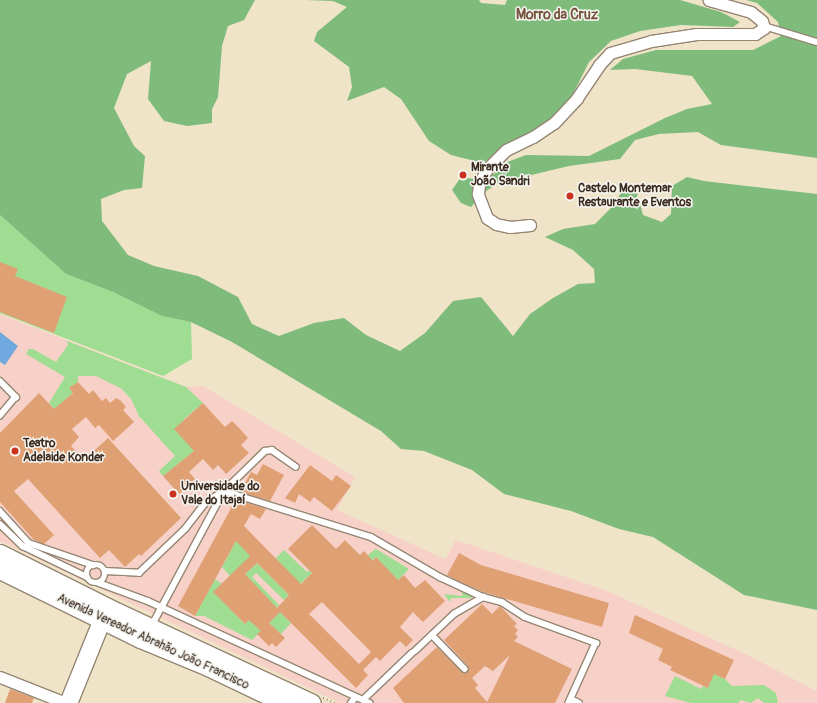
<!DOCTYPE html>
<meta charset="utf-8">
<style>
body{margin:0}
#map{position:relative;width:817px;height:703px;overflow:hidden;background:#efe3c8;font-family:Pangolin,sans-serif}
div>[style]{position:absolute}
.built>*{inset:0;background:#f7d1c7}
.green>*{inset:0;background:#9fdd92}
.forest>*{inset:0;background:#7fbc7c}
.water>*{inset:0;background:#72a8e0}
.building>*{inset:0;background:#dfa074}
.path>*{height:2px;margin-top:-1px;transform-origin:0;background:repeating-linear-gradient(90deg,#958673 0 1px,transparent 0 4px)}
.roads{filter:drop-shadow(1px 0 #958673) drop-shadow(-1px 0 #958673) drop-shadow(0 1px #958673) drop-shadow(0 -1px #958673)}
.service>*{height:5.5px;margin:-2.75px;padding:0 2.75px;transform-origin:2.75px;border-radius:2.75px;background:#fff}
.service>.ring{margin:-2.75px;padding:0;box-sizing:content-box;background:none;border:5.5px solid #fff;border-radius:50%}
.minor>*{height:11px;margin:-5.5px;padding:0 5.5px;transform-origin:5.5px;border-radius:5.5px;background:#fff}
.primary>*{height:17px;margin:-8.5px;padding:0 8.5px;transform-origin:8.5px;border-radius:8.5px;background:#fff}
.dots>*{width:11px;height:11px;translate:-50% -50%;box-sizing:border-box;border:2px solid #f6f6f2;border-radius:50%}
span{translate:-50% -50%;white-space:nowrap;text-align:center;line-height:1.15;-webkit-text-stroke:3px #f6f6f2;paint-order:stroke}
.poi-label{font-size:12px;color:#3b2a1e;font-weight:700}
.left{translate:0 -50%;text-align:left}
.street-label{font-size:12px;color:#3b2a1e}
.quarter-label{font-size:14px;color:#74533c;font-weight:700}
</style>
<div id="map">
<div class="built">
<i style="clip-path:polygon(0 314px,186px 387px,203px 386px,355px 477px,337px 510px,445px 559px,456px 540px,605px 590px,743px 653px,817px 691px,817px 703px,340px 703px,0 541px)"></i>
</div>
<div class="green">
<i style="clip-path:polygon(0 215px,66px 274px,113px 292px,162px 316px,191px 322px,192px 359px,163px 376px,0 313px)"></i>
<i style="clip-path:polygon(67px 341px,186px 387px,203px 403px,184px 419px,194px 451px,163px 476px,159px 471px,175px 456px,139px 416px,131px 399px,122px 389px,96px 376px,78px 376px,78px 382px,69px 388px,73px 393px,61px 403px,72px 429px,49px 403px,65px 377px,26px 354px,29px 349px,33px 349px,56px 362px,68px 345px)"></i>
<i style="clip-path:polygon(237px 539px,254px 560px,230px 576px,222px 567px)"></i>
<i style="clip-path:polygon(375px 549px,378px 550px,409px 569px,398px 580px,376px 557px,369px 564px,364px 559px)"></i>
<i style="clip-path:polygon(284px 550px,307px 572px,309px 570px,312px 573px,299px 585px,276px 558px)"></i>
<i style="clip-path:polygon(257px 563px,289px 595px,284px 600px,256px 573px,252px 577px,279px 605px,268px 616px,245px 574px)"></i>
<i style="clip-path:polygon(215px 579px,222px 584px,214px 592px,245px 624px,253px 615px,261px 623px,257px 627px,261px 631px,252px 640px,204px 616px,195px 616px)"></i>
<i style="clip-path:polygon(463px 590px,473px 595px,472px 598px,451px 598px,450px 602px,444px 594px,462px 596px)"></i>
<i style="clip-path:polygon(280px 612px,291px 623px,281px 634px,269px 623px)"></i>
<i style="clip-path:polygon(696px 665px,725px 679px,732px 686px,764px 685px,776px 693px,778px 703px,764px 703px,758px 698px,751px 703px,740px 700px,739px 703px,691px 703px,665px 696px,675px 676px,701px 689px,703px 686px,708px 688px,712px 678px)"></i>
</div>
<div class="forest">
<i style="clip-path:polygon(0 0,255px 0,244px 20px,228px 26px,222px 46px,218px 97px,212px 109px,212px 123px,187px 126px,164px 121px,148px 99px,151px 61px,127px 74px,114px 108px,134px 146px,145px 156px,142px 188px,124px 190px,101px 199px,102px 221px,128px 255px,154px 266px,198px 276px,238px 297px,252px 324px,279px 336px,314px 323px,344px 318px,366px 335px,400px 351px,425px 333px,453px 301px,481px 297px,513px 336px,530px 314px,553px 298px,578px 284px,595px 283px,594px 269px,573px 250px,545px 237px,563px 229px,595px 224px,613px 206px,622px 191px,637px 193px,643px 215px,662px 222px,671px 214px,672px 186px,687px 177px,704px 181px,817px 194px,817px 610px,744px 595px,653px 537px,619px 529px,571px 511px,504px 494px,472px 470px,424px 451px,401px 449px,381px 431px,232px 342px,191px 322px,162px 316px,113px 292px,66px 274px,0 215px)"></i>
<i style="clip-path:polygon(306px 0,479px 0,481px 3px,505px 5px,507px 0,680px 0,721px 12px,740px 22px,733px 27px,681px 25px,640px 31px,611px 41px,589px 62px,570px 100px,546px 125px,509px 144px,483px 163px,451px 155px,429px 141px,401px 99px,384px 87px,347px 101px,352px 87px,349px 67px,314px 41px,317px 32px,347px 7px,333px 1px)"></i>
<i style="clip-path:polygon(746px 0,817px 0,817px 158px,721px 145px,698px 132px,659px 134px,635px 140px,620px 159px,569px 166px,498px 183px,485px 192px,471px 207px,461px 203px,452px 190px,461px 177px,473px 179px,494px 174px,507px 162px,526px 155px,589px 156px,665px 118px,687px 109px,712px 104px,692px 76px,635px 69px,610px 70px,623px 59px,656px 50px,753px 50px,781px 36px,778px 22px,757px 3px)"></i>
</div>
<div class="water">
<i style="clip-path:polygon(0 332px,18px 346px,5px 365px,0 362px)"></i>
</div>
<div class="building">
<i style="clip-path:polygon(0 262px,18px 269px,15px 276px,67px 297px,54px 333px,0 312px)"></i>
<i style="clip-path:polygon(78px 382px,89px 394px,93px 390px,102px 401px,106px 398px,110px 403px,116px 398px,120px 400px,126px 407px,123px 410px,134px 422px,113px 441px,99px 425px,95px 428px,86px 417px,72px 429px,79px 437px,71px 446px,84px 460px,108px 438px,181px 518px,141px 556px,139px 554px,125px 567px,109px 550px,100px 558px,28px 479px,14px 491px,54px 535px,44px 544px,34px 540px,0 502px,0 433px,39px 393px,54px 409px,73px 393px,69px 388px)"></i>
<i style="clip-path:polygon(203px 403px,225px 427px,232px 421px,240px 429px,248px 438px,241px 445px,249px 453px,226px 474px,218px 465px,213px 470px,203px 459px,189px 472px,195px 479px,179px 494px,163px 476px,194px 451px,174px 429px)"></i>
<i style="clip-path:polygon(263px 464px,284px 475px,270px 501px,240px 492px,251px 472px,257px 475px)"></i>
<i style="clip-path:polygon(310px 465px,332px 481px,336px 475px,351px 486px,332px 511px,314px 497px,310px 502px,299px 494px,295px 503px,285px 498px)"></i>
<i style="clip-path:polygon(evenodd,236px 499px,266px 509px,260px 519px,251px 514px,244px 526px,301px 584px,312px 573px,288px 549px,312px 525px,336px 549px,345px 540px,360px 555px,364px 551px,373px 561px,376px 557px,398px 580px,404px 575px,415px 588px,425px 580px,445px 601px,423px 622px,413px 612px,400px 627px,413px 640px,406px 647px,400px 641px,380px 661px,376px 657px,363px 670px,368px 675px,356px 688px,280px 612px,269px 623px,285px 638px,276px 647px,272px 643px,269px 646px,257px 634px,261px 631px,249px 620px,245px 624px,213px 592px,250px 556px,236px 541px,195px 616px,178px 606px,236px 499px,257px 563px,289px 595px,277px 608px,245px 574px,257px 563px,236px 499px,322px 602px,371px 652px,359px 664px,309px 614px,322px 602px)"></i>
<i style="clip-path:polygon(459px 553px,481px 565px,609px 603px,602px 627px,483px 592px,456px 580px,447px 575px)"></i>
<i style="clip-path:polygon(evenodd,482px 604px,492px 614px,500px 606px,517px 624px,514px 626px,518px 630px,515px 634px,518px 637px,514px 641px,572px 669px,555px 703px,404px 703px,393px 688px,437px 647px,462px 672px,468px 672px,468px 666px,444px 640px,482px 604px,510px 655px,492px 692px,487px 702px,475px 688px,478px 685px,472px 678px,485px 666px,493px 671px,510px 655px)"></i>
<i style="clip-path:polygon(635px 615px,734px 660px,725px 679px,714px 674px,708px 688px,670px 670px,672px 667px,658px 660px,663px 649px,629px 633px)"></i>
<i style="clip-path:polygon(10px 689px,34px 698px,32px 703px,5px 703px)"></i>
</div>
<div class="path">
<i style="left:323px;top:698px;width:13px;rotate:23deg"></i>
</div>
<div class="roads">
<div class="service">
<i style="left:764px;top:26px;width:55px;rotate:16.8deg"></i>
<i style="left:0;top:381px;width:23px;rotate:45deg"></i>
<i style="left:16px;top:397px;width:25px;rotate:130deg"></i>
<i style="left:0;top:511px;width:43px;rotate:47.8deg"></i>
<i style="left:29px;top:543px;width:68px;rotate:19deg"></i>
<i style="left:0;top:524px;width:32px;rotate:44deg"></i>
<i style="left:23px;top:546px;width:71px;rotate:25.8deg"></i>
<i class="ring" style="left:87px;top:565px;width:12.5px;height:12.5px"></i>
<i style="left:105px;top:571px;width:34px;rotate:3deg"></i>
<i style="left:139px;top:573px;width:64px;rotate:-43.7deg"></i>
<i style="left:185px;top:529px;width:34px;rotate:-52deg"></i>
<i style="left:206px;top:502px;width:21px;rotate:-31deg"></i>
<i style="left:224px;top:491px;width:154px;rotate:17.4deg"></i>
<i style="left:371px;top:537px;width:80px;rotate:30.1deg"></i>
<i style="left:440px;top:577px;width:47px;rotate:24.9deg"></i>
<i style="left:483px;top:597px;width:20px;rotate:15deg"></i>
<i style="left:502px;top:602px;width:27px;rotate:33deg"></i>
<i style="left:525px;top:617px;width:76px;rotate:20.1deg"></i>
<i style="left:596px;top:643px;width:66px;rotate:114.2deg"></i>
<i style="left:99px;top:583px;width:52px;rotate:20.2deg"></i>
<i style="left:148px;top:601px;width:244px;rotate:24.7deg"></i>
<i style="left:152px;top:625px;width:152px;rotate:-61.8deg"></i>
<i style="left:224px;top:491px;width:57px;rotate:-44.3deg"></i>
<i style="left:265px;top:451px;width:7px;rotate:-8deg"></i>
<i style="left:272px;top:450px;width:29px;rotate:35deg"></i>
<i style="left:432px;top:635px;width:47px;rotate:45.9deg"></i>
<i style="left:415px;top:651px;width:54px;rotate:-43.5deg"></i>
<i style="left:454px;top:614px;width:34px;rotate:-30deg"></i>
<i style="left:571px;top:699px;width:9px;rotate:27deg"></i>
<i style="left:363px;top:700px;width:68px;rotate:-43.8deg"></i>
<i style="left:351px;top:703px;width:6px;rotate:-51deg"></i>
</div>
<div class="minor">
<i style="left:530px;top:225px;width:20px;rotate:174deg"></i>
<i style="left:510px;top:227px;width:14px;rotate:-168deg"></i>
<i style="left:496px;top:224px;width:11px;rotate:-146deg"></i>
<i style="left:487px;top:218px;width:26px;rotate:-111deg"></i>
<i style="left:478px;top:194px;width:10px;rotate:-84deg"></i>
<i style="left:479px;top:184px;width:16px;rotate:-63deg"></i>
<i style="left:486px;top:170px;width:28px;rotate:-45deg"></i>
<i style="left:506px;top:150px;width:30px;rotate:-26deg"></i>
<i style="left:533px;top:137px;width:25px;rotate:-34deg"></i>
<i style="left:554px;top:123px;width:34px;rotate:-47deg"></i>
<i style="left:577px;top:98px;width:40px;rotate:-56deg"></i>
<i style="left:599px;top:65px;width:16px;rotate:-47deg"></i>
<i style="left:610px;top:53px;width:43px;rotate:-16.3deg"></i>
<i style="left:651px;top:41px;width:46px;rotate:-8.8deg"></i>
<i style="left:696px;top:34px;width:59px"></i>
<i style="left:755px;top:34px;width:11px;rotate:-34deg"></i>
<i style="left:764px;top:28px;width:7px;rotate:-106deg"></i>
<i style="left:762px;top:21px;width:14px;rotate:-141deg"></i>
<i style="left:751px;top:12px;width:44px;rotate:-164.1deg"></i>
<i style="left:0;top:677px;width:71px;rotate:21.5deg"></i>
</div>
<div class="primary">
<i style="left:0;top:553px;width:132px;rotate:26.6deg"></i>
<i style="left:118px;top:612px;width:214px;rotate:25.1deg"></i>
<i style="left:0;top:570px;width:156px;rotate:26.2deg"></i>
<i style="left:140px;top:639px;width:74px;rotate:22.4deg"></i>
<i style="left:208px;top:667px;width:83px;rotate:25.6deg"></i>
<i style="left:68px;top:703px;width:101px;rotate:-68deg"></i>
</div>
</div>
<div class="dots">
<i style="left:463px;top:175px;background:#c8321e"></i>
<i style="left:570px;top:196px;background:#c8321e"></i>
<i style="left:15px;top:451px;background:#c8321e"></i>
<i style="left:173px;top:494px;background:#c8321e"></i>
</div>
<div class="poi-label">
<span class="left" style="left:471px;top:175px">Mirante<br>João Sandri</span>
<span class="left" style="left:578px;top:196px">Castelo Montemar<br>Restaurante e Eventos</span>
<span class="left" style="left:23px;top:451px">Teatro<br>Adelaide Konder</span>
<span class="left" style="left:181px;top:494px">Universidade do<br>Vale do Itajaí</span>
</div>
<div class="street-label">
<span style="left:153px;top:642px;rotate:25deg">Avenida Vereador Abrahão João Francisco</span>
</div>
<div class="quarter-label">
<span style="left:557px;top:15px">Morro da Cruz</span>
</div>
</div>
